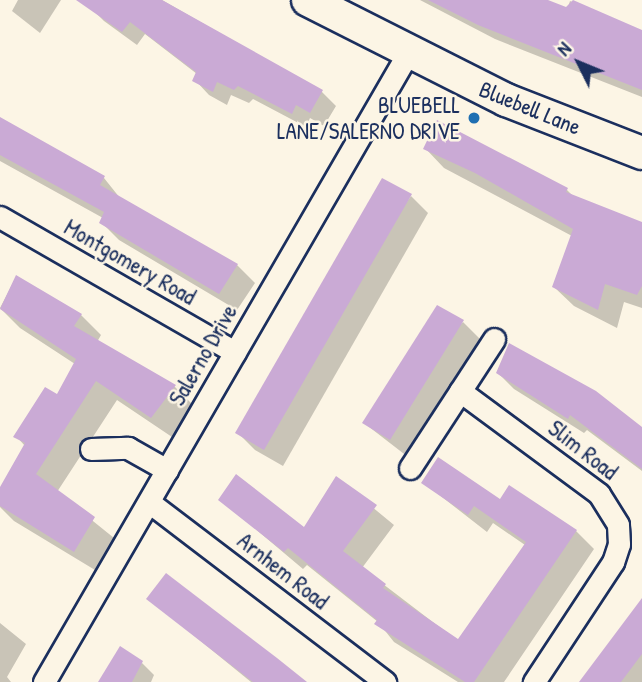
<!DOCTYPE html>
<style>
body{margin:0}
#map{position:relative;width:642px;height:682px;overflow:hidden;background:#fcf5e5;font-family:"Patrick Hand",sans-serif}
div>[style]{position:absolute}
.shadow>*{inset:0;background:#0003}
.building>*{inset:0;background:#caaad5}
.roads{filter:drop-shadow(2px 0 #1b2f5e) drop-shadow(-2px 0 #1b2f5e) drop-shadow(0 2px #1b2f5e) drop-shadow(0 -2px #1b2f5e)}
.street>*{height:21px;margin:-10.5px;padding:0 10.5px;transform-origin:10.5px;border-radius:10.5px;background:#fcf5e5}
.secondary>*{height:32px;margin:-16px;padding:0 16px;transform-origin:16px;border-radius:16px;background:#fcf5e5}
.dots>*{width:19px;height:19px;translate:-50% -50%;box-sizing:border-box;border:4px solid #fcf5e5;border-radius:50%}
span{translate:-50% -50%;white-space:nowrap;text-align:center;line-height:1.15;-webkit-text-stroke:5px #fcf5e5;paint-order:stroke}
.poi-label{font-size:23px;color:#1b2f5e}
.right{translate:-100% -50%;text-align:right}
.street-label{font-size:23px;color:#1b2f5e}
.north{position:absolute;left:544px;top:28px;width:70px;height:70px;-webkit-text-stroke:5px #fcf5e5;paint-order:stroke;rotate:313deg;font-size:19px;font-weight:700;line-height:28px;text-align:center;color:#1b2f5e}
.north::after{content:'';display:block;margin:auto;width:24px;height:32px;background:#1b2f5e;clip-path:polygon(50% 0,100% 100%,50% 72%,0 100%)}
</style>
<div id="map">
<div class="shadow">
<i style="clip-path:polygon(18px 0,61px 0,40px 33px,12px 11px)"></i>
<i style="clip-path:polygon(91px 0,162px 0,322px 92px,336px 106px,324px 126px,310px 118px,306px 127px,253px 99px,249px 103px,231px 95px,227px 105px,209px 95px,195px 80px,197px 74px,145px 34px,137px 45px,104px 21px,90px 7px)"></i>
<i style="clip-path:polygon(420px 0,543px 0,567px 10px,570px 1px,642px 33px,642px 97px,495px 39px)"></i>
<i style="clip-path:polygon(0 119px,104px 178px,120px 198px,237px 265px,255px 283px,237px 310px,119px 240px,101px 222px,103px 218px,0 161px)"></i>
<i style="clip-path:polygon(425px 148px,567px 190px,575px 198px,642px 224px,642px 308px,624px 302px,617px 328px,574px 306px,554px 287px,572px 236px,444px 168px)"></i>
<i style="clip-path:polygon(411px 196px,428px 213px,283px 466px,255px 450px,238px 433px)"></i>
<i style="clip-path:polygon(16px 277px,81px 315px,101px 335px,97px 342px,175px 387px,195px 407px,172px 437px,117px 400px,57px 492px,114px 538px,95px 570px,14px 521px,0 507px,0 490px,25px 446px,16px 436px,58px 396px,75px 364px,20px 328px,0 308px)"></i>
<i style="clip-path:polygon(463px 322px,480px 339px,408px 457px,364px 423px)"></i>
<i style="clip-path:polygon(498px 373px,642px 429px,642px 471px,587px 430px,584px 433px,514px 389px)"></i>
<i style="clip-path:polygon(337px 478px,394px 525px,362px 568px,459px 642px,525px 545px,493px 523px,487px 532px,424px 483px,501px 501px,510px 487px,576px 531px,594px 549px,504px 682px,458px 682px,394px 642px,378px 622px,307px 565px,303px 569px,220px 499px,305px 529px)"></i>
<i style="clip-path:polygon(149px 599px,304px 682px,251px 682px)"></i>
<i style="clip-path:polygon(642px 601px,642px 682px,581px 682px)"></i>
<i style="clip-path:polygon(0 623px,26px 644px,7px 677px,11px 682px,0 682px)"></i>
<i style="clip-path:polygon(142px 663px,154px 675px,151px 682px,101px 682px)"></i>
</div>
<div class="building">
<i style="clip-path:polygon(76px 0,162px 0,323px 90px,310px 113px,296px 105px,292px 114px,238px 86px,234px 90px,217px 82px,213px 92px,192px 81px,196px 72px,130px 22px,122px 32px)"></i>
<i style="clip-path:polygon(428px 0,548px 0,566px 7px,573px 0,642px 30px,642px 90px,478px 25px)"></i>
<i style="clip-path:polygon(0 117px,105px 176px,100px 185px,238px 264px,219px 294px,99px 223px,104px 212px,0 155px)"></i>
<i style="clip-path:polygon(437px 120px,568px 188px,566px 192px,642px 222px,642px 286px,637px 295px,605px 284px,598px 310px,552px 287px,573px 229px,475px 173px,423px 149px)"></i>
<i style="clip-path:polygon(382px 178px,412px 194px,264px 450px,235px 433px)"></i>
<i style="clip-path:polygon(16px 275px,82px 314px,74px 326px,176px 385px,151px 418px,96px 381px,36px 474px,95px 517px,74px 552px,0 506px,0 487px,25px 443px,13px 437px,45px 387px,57px 394px,76px 359px,0 309px)"></i>
<i style="clip-path:polygon(437px 305px,464px 320px,390px 440px,362px 423px)"></i>
<i style="clip-path:polygon(509px 343px,596px 391px,642px 427px,642px 469px,570px 415px,568px 419px,496px 373px)"></i>
<i style="clip-path:polygon(438px 457px,500px 499px,509px 485px,577px 530px,474px 682px,465px 682px,374px 624px,377px 620px,288px 548px,284px 552px,218px 500px,236px 474px,304px 527px,336px 476px,377px 505px,343px 551px,386px 584px,383px 588px,458px 639px,526px 542px,474px 506px,468px 515px,421px 483px)"></i>
<i style="clip-path:polygon(166px 573px,277px 658px,307px 682px,253px 682px,146px 599px)"></i>
<i style="clip-path:polygon(642px 598px,642px 654px,621px 682px,579px 682px)"></i>
<i style="clip-path:polygon(120px 646px,143px 661px,132px 682px,98px 682px)"></i>
</div>
<div class="roads">
<div class="street">
<i style="left:0;top:217px;width:271px;rotate:29.9deg"></i>
<i style="left:460px;top:391px;width:173px;rotate:36.5deg"></i>
<i style="left:599px;top:494px;width:36px;rotate:58deg"></i>
<i style="left:618px;top:525px;width:19px;rotate:87deg"></i>
<i style="left:619px;top:544px;width:19px;rotate:108deg"></i>
<i style="left:613px;top:562px;width:144px;rotate:123.4deg"></i>
<i style="left:91px;top:449px;width:37px;rotate:-2deg"></i>
<i style="left:128px;top:448px;width:45px;rotate:29.4deg"></i>
<i style="left:410px;top:468px;width:154px;rotate:-56.9deg"></i>
<i style="left:149px;top:502px;width:297px;rotate:37.3deg"></i>
<i style="left:44px;top:682px;width:727px;rotate:-59.94deg"></i>
</div>
<div class="secondary">
<i style="left:308px;top:0;width:222px;rotate:26.8deg"></i>
<i style="left:506px;top:100px;width:146px;rotate:21.3deg"></i>
</div>
</div>
<div class="dots">
<i style="left:474px;top:118px;background:#1f6fb2"></i>
</div>
<div class="poi-label">
<span class="right" style="left:460px;top:118px">BLUEBELL<br>LANE/SALERNO DRIVE</span>
</div>
<div class="street-label">
<span style="left:530px;top:108px;rotate:22deg">Bluebell Lane</span>
<span style="left:130px;top:262px;rotate:30deg">Montgomery Road</span>
<span style="left:203px;top:355px;rotate:-60deg">Salerno Drive</span>
<span style="left:583px;top:450px;rotate:38deg">Slim Road</span>
<span style="left:283px;top:571px;rotate:38deg">Arnhem Road</span>
</div>
<div class="north">N</div>
</div>
